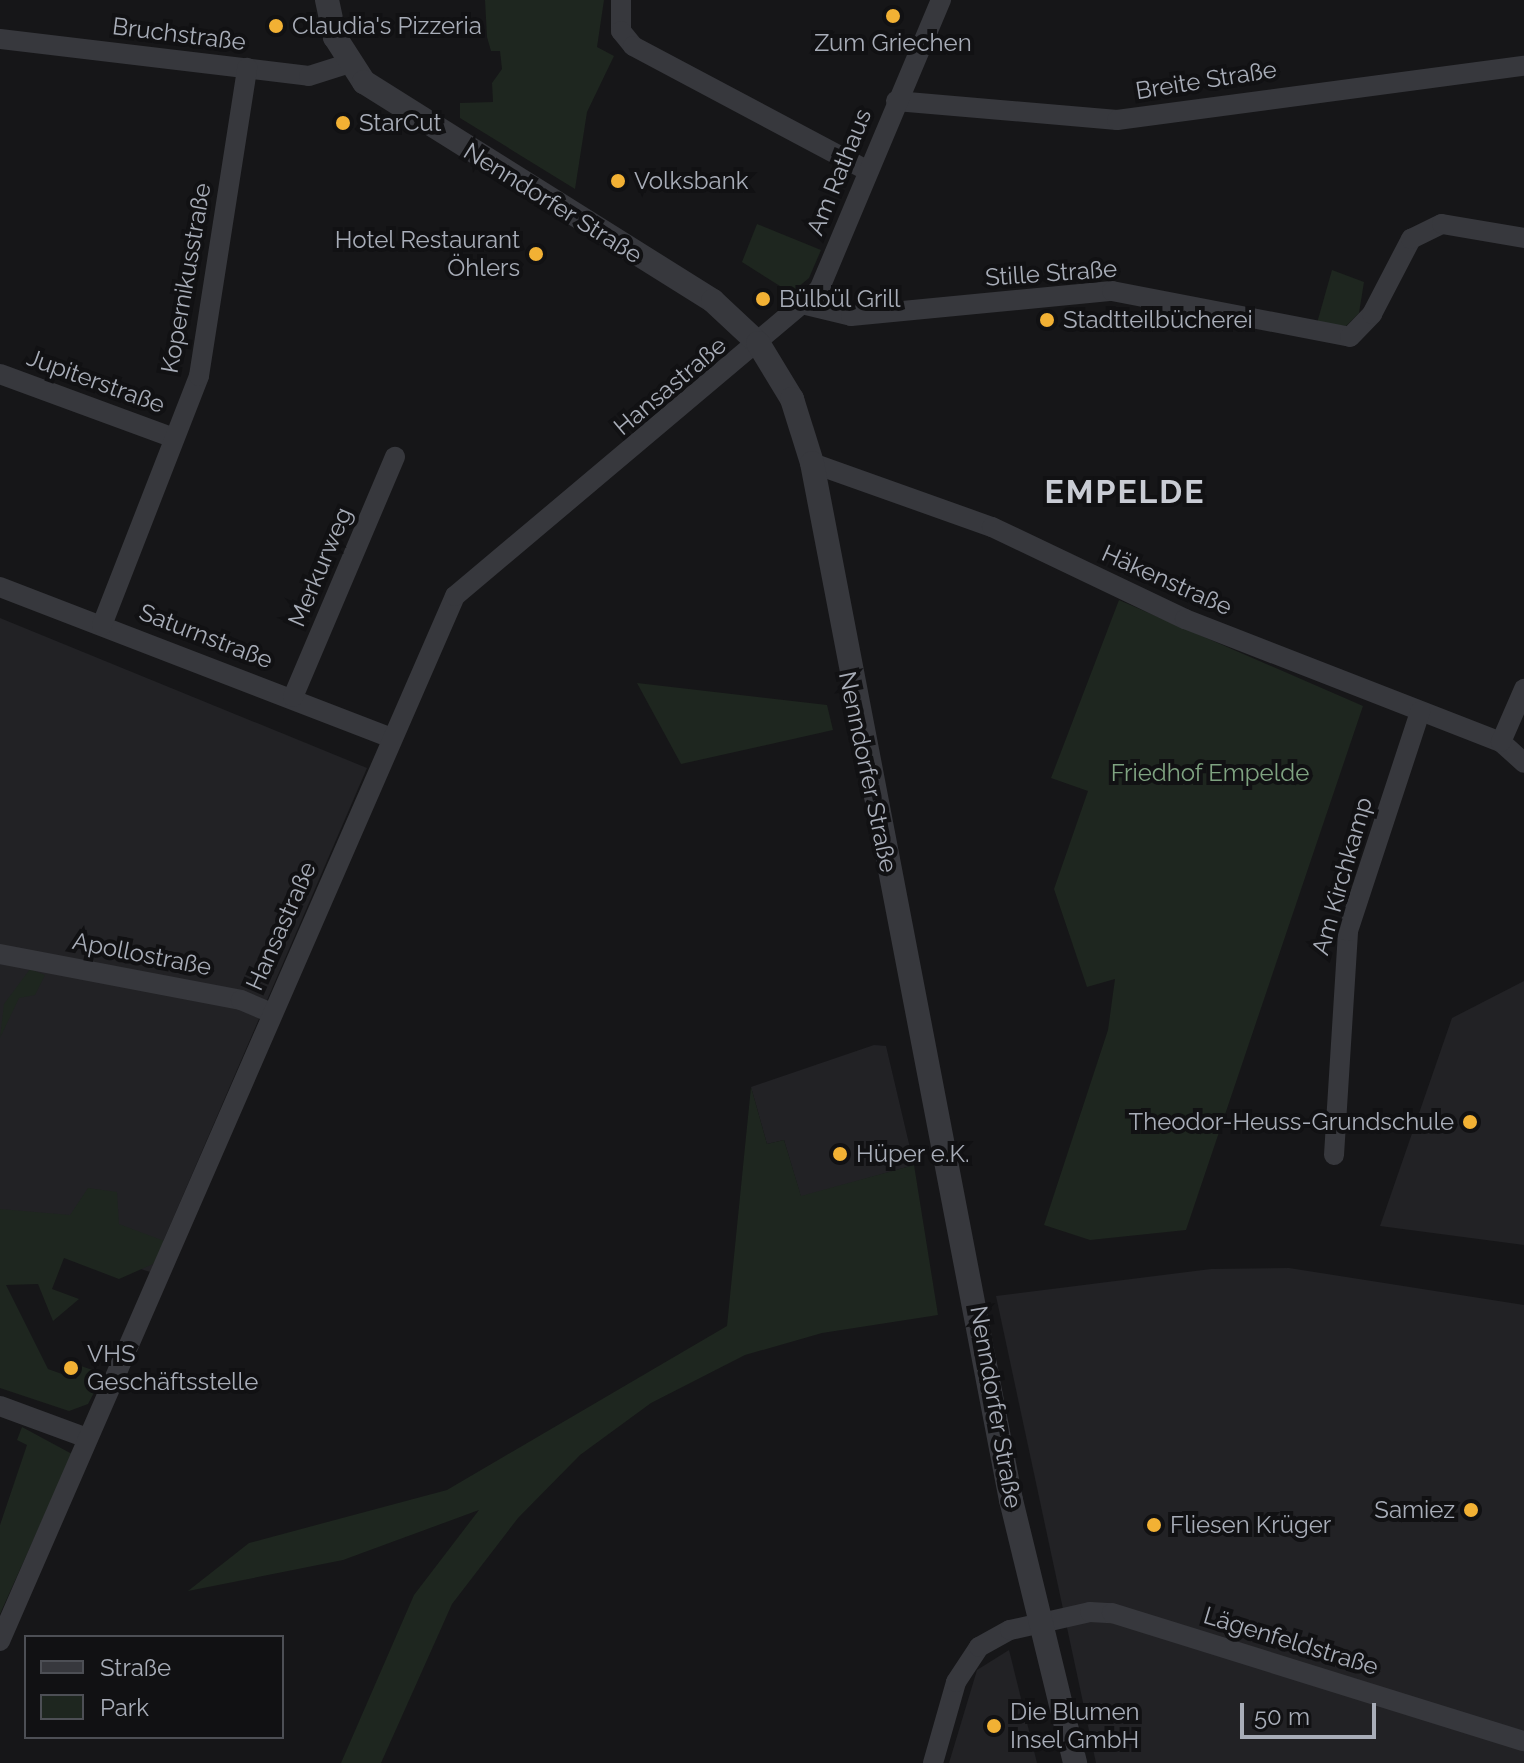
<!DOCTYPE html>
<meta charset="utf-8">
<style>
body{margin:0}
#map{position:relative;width:1524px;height:1763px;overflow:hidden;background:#161618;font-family:Raleway,sans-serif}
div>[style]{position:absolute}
.built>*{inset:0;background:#222225}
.green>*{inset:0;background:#1e261f}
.minor>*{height:20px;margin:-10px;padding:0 10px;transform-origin:10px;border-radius:10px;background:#37383d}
.tertiary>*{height:24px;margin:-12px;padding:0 12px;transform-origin:12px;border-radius:12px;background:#37383d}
.dots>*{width:22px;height:22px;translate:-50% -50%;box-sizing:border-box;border:4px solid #111113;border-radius:50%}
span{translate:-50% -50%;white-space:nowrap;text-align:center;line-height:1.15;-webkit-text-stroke:8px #111113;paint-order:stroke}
.poi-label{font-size:24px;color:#a8adb8}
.left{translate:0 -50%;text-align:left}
.right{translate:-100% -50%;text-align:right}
.street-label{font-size:24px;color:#a8adb8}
.park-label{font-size:24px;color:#7fa381}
.district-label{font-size:32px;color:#c9ccd4;font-weight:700;letter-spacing:2px}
.legend{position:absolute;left:24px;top:1635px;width:260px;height:104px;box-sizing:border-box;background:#111113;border:2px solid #4d4f55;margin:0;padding:10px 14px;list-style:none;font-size:24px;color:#a8adb8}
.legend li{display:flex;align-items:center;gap:16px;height:40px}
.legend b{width:40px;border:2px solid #4d4f55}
.scale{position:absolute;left:1240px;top:1703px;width:136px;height:36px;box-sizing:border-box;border:4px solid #a8adb8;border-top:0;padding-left:10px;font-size:24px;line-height:28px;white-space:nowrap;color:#a8adb8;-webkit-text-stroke:6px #111113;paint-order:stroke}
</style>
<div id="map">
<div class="built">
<i style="clip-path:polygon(0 618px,367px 768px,150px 1272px,0 1223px)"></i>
<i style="clip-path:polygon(1524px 981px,1524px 1245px,1380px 1226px,1452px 1018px)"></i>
<i style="clip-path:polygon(874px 1045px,886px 1046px,914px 1165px,801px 1197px,784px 1140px,767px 1144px,751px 1087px)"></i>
<i style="clip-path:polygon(1289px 1268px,1524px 1305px,1524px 1763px,1096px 1763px,996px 1296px,1211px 1269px)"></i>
<i style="clip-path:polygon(1009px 1650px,1037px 1763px,949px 1763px,977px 1670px)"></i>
</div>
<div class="green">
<i style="clip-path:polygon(485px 0,604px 0,597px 47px,614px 56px,587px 112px,575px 189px,460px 118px,460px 103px,493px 102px,492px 83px,502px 69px,500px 51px,491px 51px,487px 37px)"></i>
<i style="clip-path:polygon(757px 224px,821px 250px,809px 278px,791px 293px,742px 262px)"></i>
<i style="clip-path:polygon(1332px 270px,1364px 282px,1359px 313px,1346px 326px,1317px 323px)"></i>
<i style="clip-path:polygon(1119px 600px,1363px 706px,1186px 1230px,1090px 1240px,1044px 1225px,1108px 1030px,1115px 979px,1087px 987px,1054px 889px,1088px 791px,1051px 778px)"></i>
<i style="clip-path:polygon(637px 683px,827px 705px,833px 730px,681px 764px)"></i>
<i style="clip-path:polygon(30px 969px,45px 975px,35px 995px,19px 998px,0 1038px,4px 1004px)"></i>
<i style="clip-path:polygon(751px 1087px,767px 1144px,784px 1140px,801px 1196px,914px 1165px,938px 1315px,822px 1333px,745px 1355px,651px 1403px,580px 1455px,518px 1518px,452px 1604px,381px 1763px,341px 1763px,414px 1595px,479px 1510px,343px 1560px,188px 1591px,249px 1543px,447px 1490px,727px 1326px)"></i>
<i style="clip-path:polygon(88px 1188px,117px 1192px,119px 1224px,167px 1242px,153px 1264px,119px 1279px,64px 1258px,52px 1289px,79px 1299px,53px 1321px,38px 1284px,6px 1285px,48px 1369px,76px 1379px,81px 1366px,104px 1374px,88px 1404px,69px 1411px,0 1388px,0 1209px,70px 1215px)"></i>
<i style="clip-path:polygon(22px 1427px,72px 1454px,0 1614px,0 1525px,27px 1445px,17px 1440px)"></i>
</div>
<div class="minor">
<i style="left:621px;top:0;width:31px;rotate:90deg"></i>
<i style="left:621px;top:31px;width:19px;rotate:51deg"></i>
<i style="left:633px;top:46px;width:266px;rotate:28deg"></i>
<i style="left:0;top:39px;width:311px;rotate:6.8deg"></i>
<i style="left:309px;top:76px;width:43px;rotate:-17.6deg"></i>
<i style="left:896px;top:101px;width:222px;rotate:4.9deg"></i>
<i style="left:1117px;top:120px;width:411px;rotate:-7.6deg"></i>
<i style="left:806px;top:305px;width:46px;rotate:13.7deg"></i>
<i style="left:851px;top:316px;width:262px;rotate:-5.5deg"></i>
<i style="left:1112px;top:291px;width:242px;rotate:10.9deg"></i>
<i style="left:1350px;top:337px;width:32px;rotate:-46deg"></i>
<i style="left:1372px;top:314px;width:85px;rotate:-62.5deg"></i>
<i style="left:1411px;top:239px;width:34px;rotate:-26deg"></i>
<i style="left:1442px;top:224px;width:83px;rotate:9.7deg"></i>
<i style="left:0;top:374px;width:185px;rotate:20.2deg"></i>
<i style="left:812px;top:463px;width:191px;rotate:19.6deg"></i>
<i style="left:992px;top:527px;width:214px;rotate:25.5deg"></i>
<i style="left:1185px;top:619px;width:339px;rotate:21.3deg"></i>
<i style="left:1501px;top:742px;width:31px;rotate:42deg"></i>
<i style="left:0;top:587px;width:420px;rotate:21.1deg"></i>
<i style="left:102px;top:625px;width:267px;rotate:-68.7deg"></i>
<i style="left:199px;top:376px;width:312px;rotate:-81.1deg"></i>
<i style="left:293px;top:697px;width:261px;rotate:-67deg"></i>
<i style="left:1501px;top:742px;width:58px;rotate:-66.5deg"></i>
<i style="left:0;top:954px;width:245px;rotate:10.8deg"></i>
<i style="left:241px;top:1000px;width:33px;rotate:23deg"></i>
<i style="left:1334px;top:1155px;width:224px;rotate:-86.4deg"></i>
<i style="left:1348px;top:931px;width:231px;rotate:-71.8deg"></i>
<i style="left:0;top:1406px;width:93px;rotate:20.2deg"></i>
<i style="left:0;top:1641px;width:1140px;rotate:-66.47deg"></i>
<i style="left:455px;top:596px;width:476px;rotate:-40.1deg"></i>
<i style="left:819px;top:290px;width:315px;rotate:-67.2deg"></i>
<i style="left:933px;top:1763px;width:84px;rotate:-74.1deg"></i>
<i style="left:956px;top:1682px;width:42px;rotate:-56.7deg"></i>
<i style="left:979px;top:1647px;width:35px;rotate:-29deg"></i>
<i style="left:1010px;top:1630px;width:82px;rotate:-12.7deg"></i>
<i style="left:1090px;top:1612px;width:22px;rotate:3deg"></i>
<i style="left:1112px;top:1613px;width:431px;rotate:17.3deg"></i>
</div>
<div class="tertiary">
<i style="left:327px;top:0;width:38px;rotate:78deg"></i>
<i style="left:335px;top:37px;width:54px;rotate:57.2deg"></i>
<i style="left:364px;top:82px;width:412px;rotate:32.1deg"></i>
<i style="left:713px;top:301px;width:62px;rotate:43deg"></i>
<i style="left:758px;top:343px;width:66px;rotate:58.7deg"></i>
<i style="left:792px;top:399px;width:67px;rotate:72.6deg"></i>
<i style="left:812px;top:463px;width:1056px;rotate:79.14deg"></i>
<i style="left:1011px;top:1500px;width:271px;rotate:76.3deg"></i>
</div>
<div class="dots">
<i style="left:893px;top:16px;background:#f2b134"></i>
<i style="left:276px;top:26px;background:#f2b134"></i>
<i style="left:343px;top:123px;background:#f2b134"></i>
<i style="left:618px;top:181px;background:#f2b134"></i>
<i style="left:536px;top:254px;background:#f2b134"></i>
<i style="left:763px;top:299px;background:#f2b134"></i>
<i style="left:1047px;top:320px;background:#f2b134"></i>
<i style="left:1470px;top:1122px;background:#f2b134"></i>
<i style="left:840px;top:1154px;background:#f2b134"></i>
<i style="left:71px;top:1368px;background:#f2b134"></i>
<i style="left:1471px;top:1510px;background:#f2b134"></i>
<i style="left:1154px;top:1525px;background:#f2b134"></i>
<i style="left:994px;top:1726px;background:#f2b134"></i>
</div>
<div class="poi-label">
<span class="left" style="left:292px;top:26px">Claudia's Pizzeria</span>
<span style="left:893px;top:43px">Zum Griechen</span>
<span class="left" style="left:359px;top:123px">StarCut</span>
<span class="left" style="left:634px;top:181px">Volksbank</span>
<span class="right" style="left:520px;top:254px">Hotel Restaurant<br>Öhlers</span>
<span class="left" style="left:779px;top:299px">Bülbül Grill</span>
<span class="left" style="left:1063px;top:320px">Stadtteilbücherei</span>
<span class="right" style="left:1454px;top:1122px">Theodor-Heuss-Grundschule</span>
<span class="left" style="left:856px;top:1154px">Hüper e.K.</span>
<span class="left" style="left:87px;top:1368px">VHS<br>Geschäftsstelle</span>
<span class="right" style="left:1455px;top:1510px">Samiez</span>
<span class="left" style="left:1170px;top:1525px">Fliesen Krüger</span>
<span class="left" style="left:1010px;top:1726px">Die Blumen<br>Insel GmbH</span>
</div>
<div class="street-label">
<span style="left:179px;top:34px;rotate:7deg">Bruchstraße</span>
<span style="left:1206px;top:80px;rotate:-9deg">Breite Straße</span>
<span style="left:839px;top:172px;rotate:-68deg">Am Rathaus</span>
<span style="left:553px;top:203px;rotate:32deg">Nenndorfer Straße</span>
<span style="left:1051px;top:273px;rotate:-4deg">Stille Straße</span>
<span style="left:186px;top:278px;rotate:-80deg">Kopernikusstraße</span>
<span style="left:96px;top:381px;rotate:20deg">Jupiterstraße</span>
<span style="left:670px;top:386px;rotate:-40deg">Hansastraße</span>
<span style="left:320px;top:567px;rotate:-67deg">Merkurweg</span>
<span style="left:1167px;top:580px;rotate:24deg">Häkenstraße</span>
<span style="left:206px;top:636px;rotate:21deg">Saturnstraße</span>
<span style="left:868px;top:772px;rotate:78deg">Nenndorfer Straße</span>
<span style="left:1342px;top:876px;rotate:-74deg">Am Kirchkamp</span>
<span style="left:281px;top:926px;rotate:-66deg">Hansastraße</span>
<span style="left:142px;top:954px;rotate:11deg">Apollostraße</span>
<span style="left:996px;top:1407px;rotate:80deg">Nenndorfer Straße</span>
<span style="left:1291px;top:1641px;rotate:17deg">Lägenfeldstraße</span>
</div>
<div class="park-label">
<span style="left:1210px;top:773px">Friedhof Empelde</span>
</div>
<div class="district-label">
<span style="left:1125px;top:492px">EMPELDE</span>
</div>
<ul class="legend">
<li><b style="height:10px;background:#37383d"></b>Straße</li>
<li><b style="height:22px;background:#1e261f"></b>Park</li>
</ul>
<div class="scale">50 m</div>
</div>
